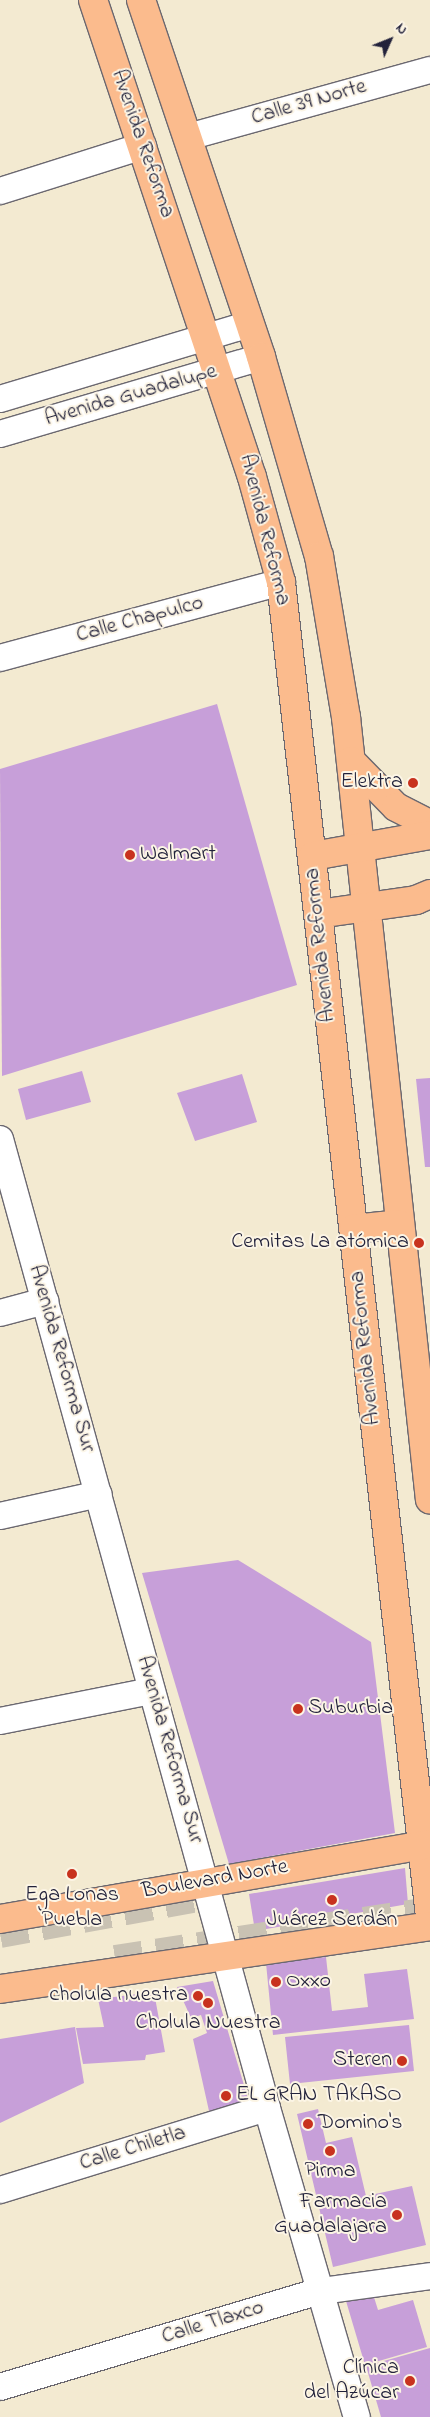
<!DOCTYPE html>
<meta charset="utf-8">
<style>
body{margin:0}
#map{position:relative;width:430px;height:2417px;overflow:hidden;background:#f3ead1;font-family:"Indie Flower",sans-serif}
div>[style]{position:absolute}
.building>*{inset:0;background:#c79fd9}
.major-tunnel>*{height:28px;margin-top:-14px;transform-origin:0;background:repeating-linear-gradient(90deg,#c9c2b3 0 28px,transparent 0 42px)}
.roads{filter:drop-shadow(1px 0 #6b6870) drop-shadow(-1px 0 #6b6870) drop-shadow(0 1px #6b6870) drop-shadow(0 -1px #6b6870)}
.minor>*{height:26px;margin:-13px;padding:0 13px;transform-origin:13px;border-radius:13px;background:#fff}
.major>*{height:28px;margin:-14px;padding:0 14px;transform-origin:14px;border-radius:14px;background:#fbbb8d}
.dots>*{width:14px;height:14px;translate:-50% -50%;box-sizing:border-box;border:2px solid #fcf5e5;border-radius:50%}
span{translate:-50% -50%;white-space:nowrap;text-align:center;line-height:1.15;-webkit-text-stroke:4px #fcf5e5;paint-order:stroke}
.street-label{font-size:22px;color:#22223b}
.poi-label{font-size:22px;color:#22223b}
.right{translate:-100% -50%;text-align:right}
.left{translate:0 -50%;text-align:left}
.north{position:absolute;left:365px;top:15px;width:50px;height:50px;-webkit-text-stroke:4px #fcf5e5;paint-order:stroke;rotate:46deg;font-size:14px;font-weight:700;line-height:20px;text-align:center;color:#22223b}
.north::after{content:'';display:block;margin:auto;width:18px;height:22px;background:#22223b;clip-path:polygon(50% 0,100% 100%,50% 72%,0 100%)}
</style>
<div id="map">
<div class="building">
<i style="clip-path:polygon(217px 704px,297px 985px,2px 1076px,0 769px)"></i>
<i style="clip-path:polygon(82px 1071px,91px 1102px,26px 1120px,18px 1089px)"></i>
<i style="clip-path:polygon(242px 1074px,257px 1122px,195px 1141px,177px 1093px)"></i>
<i style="clip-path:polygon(430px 1078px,430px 1167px,425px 1167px,416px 1079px)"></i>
<i style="clip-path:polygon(238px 1560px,371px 1642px,395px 1833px,229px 1864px,142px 1573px)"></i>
<i style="clip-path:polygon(405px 1868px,408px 1904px,255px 1931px,249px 1894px)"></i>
<i style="clip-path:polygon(326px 1957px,332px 2011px,368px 2007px,364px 1974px,407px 1969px,414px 2019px,273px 2035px,266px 1963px)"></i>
<i style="clip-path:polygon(213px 1981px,249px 2102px,209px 2111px,193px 2039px,207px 2033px,201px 2015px,191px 2018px,177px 1987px)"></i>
<i style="clip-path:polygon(154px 1992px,165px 2052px,146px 2055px,145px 2060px,83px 2064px,76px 2028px,104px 2027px,98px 1999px)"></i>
<i style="clip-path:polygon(409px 2025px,414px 2071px,290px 2084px,285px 2037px)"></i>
<i style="clip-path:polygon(75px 2027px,84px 2083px,0 2123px,0 2039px)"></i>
<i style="clip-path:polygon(318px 2109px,326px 2143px,352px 2137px,366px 2196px,412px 2186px,426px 2245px,333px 2267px,297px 2114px)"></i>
<i style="clip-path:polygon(373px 2294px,378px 2310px,413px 2300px,427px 2347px,365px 2365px,346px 2301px)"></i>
<i style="clip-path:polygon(430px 2348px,430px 2417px,381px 2417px,366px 2366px)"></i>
</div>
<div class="major-tunnel">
<i style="left:0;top:1934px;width:225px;rotate:-10.3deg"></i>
<i style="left:115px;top:1959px;width:319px;rotate:-8.7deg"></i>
</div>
<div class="roads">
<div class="minor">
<i style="left:188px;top:137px;width:251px;rotate:-15.5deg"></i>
<i style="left:0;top:191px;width:150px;rotate:-17.5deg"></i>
<i style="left:0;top:399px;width:261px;rotate:-16.7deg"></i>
<i style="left:0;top:434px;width:272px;rotate:-16.4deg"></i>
<i style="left:0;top:658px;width:291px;rotate:-15.1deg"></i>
<i style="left:0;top:1139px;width:1005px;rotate:74.59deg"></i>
<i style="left:267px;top:2108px;width:322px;rotate:73.8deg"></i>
<i style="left:0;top:1313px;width:47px;rotate:-14.9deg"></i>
<i style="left:0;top:1516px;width:101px;rotate:-12.5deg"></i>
<i style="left:0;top:1721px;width:154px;rotate:-11.2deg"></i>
<i style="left:0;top:2190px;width:279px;rotate:-17.1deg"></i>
<i style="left:0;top:2387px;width:335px;rotate:-16.7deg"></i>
<i style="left:321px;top:2291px;width:110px;rotate:-7.8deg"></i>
</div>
<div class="major">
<i style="left:93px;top:0;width:503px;rotate:71.57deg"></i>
<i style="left:252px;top:477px;width:109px;rotate:74.6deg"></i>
<i style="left:281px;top:582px;width:1342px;rotate:83.63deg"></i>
<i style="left:141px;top:0;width:377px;rotate:71.4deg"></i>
<i style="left:261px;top:357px;width:207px;rotate:73.8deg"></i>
<i style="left:319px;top:556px;width:163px;rotate:80.5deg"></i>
<i style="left:346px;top:717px;width:787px;rotate:83.88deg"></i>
<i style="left:351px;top:761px;width:64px;rotate:45.6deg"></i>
<i style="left:396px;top:807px;width:38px;rotate:27deg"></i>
<i style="left:313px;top:856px;width:119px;rotate:-10.2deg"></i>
<i style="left:318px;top:914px;width:99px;rotate:-8.1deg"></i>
<i style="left:416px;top:900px;width:15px;rotate:-23deg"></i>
<i style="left:354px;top:1229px;width:45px;rotate:-6.3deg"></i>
<i style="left:0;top:1919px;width:436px;rotate:-9.9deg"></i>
<i style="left:0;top:1989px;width:435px;rotate:-8.3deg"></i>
</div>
</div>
<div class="dots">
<i style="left:413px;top:783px;background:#c8321e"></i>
<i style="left:130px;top:855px;background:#c8321e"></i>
<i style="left:419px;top:1243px;background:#c8321e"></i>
<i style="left:298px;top:1709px;background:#c8321e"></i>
<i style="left:72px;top:1874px;background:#c8321e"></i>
<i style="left:332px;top:1900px;background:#c8321e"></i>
<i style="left:276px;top:1982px;background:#c8321e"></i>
<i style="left:198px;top:1996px;background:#c8321e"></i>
<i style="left:208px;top:2003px;background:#c8321e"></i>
<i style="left:402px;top:2061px;background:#c8321e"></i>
<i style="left:226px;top:2096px;background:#c8321e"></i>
<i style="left:308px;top:2124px;background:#c8321e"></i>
<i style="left:330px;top:2151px;background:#c8321e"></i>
<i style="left:397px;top:2215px;background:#c8321e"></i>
<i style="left:410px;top:2381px;background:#c8321e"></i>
</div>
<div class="street-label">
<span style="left:309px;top:103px;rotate:-16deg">Calle 39 Norte</span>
<span style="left:142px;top:144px;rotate:71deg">Avenida Reforma</span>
<span style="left:131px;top:396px;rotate:-16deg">Avenida Guadalupe</span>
<span style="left:264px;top:530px;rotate:76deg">Avenida Reforma</span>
<span style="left:140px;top:620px;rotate:-15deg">Calle Chapulco</span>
<span style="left:321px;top:945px;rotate:-96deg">Avenida Reforma</span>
<span style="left:366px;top:1348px;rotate:-96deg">Avenida Reforma</span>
<span style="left:61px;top:1359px;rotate:74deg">Avenida Reforma Sur</span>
<span style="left:169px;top:1750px;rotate:74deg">Avenida Reforma Sur</span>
<span style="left:215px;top:1880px;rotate:-10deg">Boulevard Norte</span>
<span style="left:133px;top:2149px;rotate:-17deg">Calle Chiletla</span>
<span style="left:213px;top:2323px;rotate:-17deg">Calle Tlaxco</span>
</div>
<div class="poi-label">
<span class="right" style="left:403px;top:783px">Elektra</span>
<span class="left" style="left:140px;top:855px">Walmart</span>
<span class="right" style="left:409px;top:1243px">Cemitas La atómica</span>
<span class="left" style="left:308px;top:1709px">Suburbia</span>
<span style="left:72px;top:1908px">Ega Lonas<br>Puebla</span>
<span style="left:332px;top:1921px">Juárez Serdán</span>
<span class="left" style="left:286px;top:1982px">Oxxo</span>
<span class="right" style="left:188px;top:1996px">cholula nuestra</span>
<span style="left:208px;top:2024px">Cholula Nuestra</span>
<span class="right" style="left:392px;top:2061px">Steren</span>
<span class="left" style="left:236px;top:2096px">EL GRAN TAKASO</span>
<span class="left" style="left:318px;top:2124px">Domino's</span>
<span style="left:330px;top:2172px">Pirma</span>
<span class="right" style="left:387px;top:2215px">Farmacia<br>Guadalajara</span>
<span class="right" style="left:399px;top:2381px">Clínica<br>del Azúcar</span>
</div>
<div class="north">N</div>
</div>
